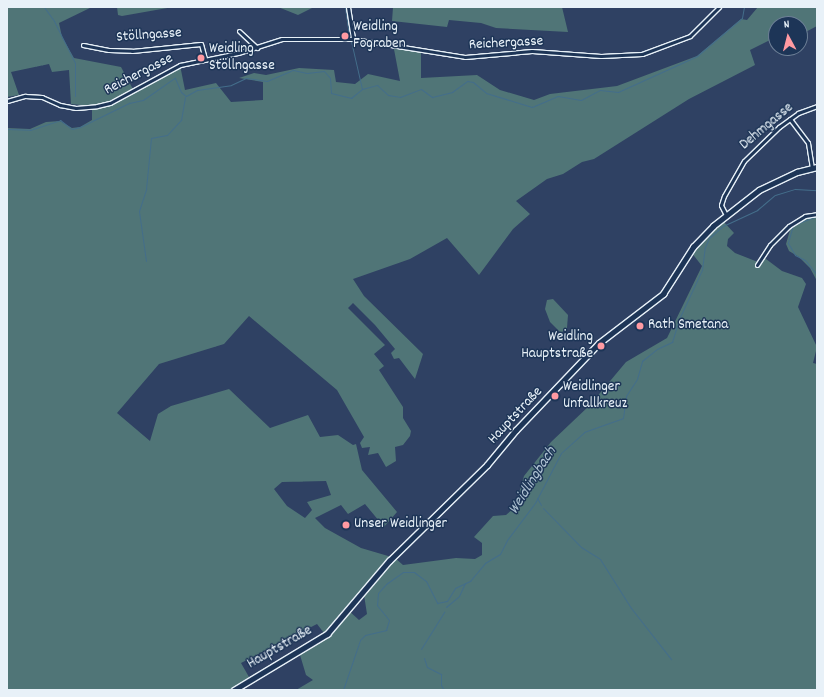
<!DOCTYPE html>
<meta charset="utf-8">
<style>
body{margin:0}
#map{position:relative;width:824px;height:697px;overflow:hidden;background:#2f4163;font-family:Dekko,sans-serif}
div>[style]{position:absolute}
.green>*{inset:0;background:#507577}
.stream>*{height:1px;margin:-0.5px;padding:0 0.5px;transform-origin:0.5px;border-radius:0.5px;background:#446e8b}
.roads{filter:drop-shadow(1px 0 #e8f1f8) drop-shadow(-1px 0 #e8f1f8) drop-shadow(0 1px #e8f1f8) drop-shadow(0 -1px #e8f1f8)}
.street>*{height:3px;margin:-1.5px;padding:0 1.5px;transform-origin:1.5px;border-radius:1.5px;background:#1d3557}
.secondary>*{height:4.5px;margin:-2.25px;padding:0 2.25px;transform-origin:2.25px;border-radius:2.25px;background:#1d3557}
.dots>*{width:11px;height:11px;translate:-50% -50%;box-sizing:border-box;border:2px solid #1d3557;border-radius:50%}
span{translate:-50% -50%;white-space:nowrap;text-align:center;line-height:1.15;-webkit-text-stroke:3px #1d3557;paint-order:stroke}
.poi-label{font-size:15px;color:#e8f1f8}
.left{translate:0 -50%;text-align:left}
.right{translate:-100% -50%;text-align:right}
.street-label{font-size:15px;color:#e8f1f8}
.water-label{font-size:16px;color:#afc3d2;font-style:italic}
.frame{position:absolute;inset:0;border:8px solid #e8f1f8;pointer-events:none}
.north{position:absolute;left:768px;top:16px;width:40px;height:40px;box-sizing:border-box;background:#1d3557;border:1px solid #6e8097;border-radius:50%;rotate:353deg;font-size:11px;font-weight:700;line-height:16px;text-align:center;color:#e8f1f8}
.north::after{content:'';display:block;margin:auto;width:14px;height:18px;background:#ff9aa2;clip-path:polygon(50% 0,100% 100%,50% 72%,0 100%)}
</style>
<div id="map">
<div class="green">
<i style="clip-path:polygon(evenodd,7px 7px,92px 7px,59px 23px,62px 37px,74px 58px,121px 67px,134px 91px,180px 65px,185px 90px,216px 83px,231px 102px,263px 100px,263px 82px,239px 78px,254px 73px,266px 75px,299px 68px,334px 70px,336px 82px,355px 84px,368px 74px,400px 81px,393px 44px,421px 49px,421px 78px,477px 75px,500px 90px,534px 100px,550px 94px,617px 86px,697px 56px,741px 19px,747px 20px,758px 7px,817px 7px,817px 26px,800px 35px,800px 24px,776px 24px,776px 37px,750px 50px,755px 65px,689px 99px,594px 159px,582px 162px,563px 174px,547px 179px,516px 201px,530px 214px,513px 229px,479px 275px,447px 238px,410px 259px,353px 279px,364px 296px,423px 354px,415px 379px,399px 358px,394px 359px,391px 353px,395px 349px,375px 325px,353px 303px,348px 308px,385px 345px,374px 354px,384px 366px,379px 370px,403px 407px,403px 418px,411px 431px,410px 436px,403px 445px,395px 447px,396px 461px,386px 467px,378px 453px,368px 455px,370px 447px,362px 448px,360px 443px,364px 437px,337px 390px,249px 316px,224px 344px,159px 364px,117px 413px,150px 441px,158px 414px,171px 406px,229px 389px,270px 428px,308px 415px,320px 437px,338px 435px,353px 445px,356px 444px,362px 470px,397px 512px,384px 527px,365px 504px,348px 514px,341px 505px,315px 518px,325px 528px,361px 548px,395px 558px,403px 565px,456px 558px,475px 559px,482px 555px,482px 543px,474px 537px,493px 516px,506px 515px,515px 507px,524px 476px,551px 442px,590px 405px,626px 362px,667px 338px,702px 266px,691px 252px,701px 238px,723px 221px,734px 233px,728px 239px,727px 246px,735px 253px,758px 262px,762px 256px,782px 271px,802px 278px,806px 284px,798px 307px,817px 347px,813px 363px,817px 364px,817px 690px,296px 690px,313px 680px,306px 675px,300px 655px,238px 690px,7px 690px,7px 128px,30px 129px,46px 122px,60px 121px,72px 128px,80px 127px,92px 120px,92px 110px,100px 107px,71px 104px,69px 70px,52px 72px,49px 64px,11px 72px,19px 95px,7px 97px,7px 7px,326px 481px,331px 495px,307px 502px,312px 510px,305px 518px,287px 506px,274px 489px,282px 482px,326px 481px,7px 7px,366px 591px,364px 595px,367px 614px,359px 620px,348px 610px,361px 600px,361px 595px,366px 591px,7px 7px,317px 624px,324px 633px,320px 636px,249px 677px,241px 663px,317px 624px)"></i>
<i style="clip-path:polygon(117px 7px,173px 7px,122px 16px,118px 15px)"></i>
<i style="clip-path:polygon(278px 7px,314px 7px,298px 15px)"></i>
<i style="clip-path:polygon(393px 7px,562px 7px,568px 32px,496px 28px,481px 23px,449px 20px,447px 27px,392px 21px)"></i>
<i style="clip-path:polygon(817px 213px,817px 281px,810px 268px,799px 257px,789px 251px,786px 244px,792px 223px)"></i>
<i style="clip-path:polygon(553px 299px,568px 315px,567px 328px,561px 333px,550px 322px,545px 309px,547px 300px)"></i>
</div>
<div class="stream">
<i style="left:44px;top:7px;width:17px;rotate:54deg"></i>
<i style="left:54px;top:21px;width:47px;rotate:63.4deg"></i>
<i style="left:75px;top:63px;width:33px;rotate:90deg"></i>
<i style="left:345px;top:7px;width:27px;rotate:82deg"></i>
<i style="left:351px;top:41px;width:49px;rotate:77.1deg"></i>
<i style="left:7px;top:129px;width:23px;rotate:2deg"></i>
<i style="left:30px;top:130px;width:32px;rotate:-18deg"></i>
<i style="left:60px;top:120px;width:15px;rotate:37deg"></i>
<i style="left:72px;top:129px;width:8px;rotate:-14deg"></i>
<i style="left:80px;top:127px;width:55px;rotate:-26.1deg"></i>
<i style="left:129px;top:103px;width:14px;rotate:-12deg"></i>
<i style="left:143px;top:100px;width:39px;rotate:-35deg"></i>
<i style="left:175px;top:78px;width:15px;rotate:67deg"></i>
<i style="left:181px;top:92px;width:6px;rotate:39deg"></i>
<i style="left:186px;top:96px;width:13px;rotate:-29deg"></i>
<i style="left:197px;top:90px;width:34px;rotate:-8deg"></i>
<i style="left:231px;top:85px;width:17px;rotate:-25deg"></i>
<i style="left:246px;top:78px;width:21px;rotate:8deg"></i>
<i style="left:267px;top:81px;width:28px;rotate:-23deg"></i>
<i style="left:293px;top:70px;width:14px;rotate:12deg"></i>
<i style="left:307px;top:73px;width:17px;rotate:-7deg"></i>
<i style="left:324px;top:71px;width:9px;rotate:49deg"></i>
<i style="left:330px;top:78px;width:15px;rotate:86deg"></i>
<i style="left:331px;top:93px;width:21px;rotate:14deg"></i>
<i style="left:351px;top:98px;width:14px;rotate:-39deg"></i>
<i style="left:362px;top:89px;width:16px;rotate:-15deg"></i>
<i style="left:377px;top:85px;width:15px;rotate:42deg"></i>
<i style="left:388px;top:95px;width:12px;rotate:9deg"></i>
<i style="left:400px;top:97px;width:22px;rotate:-21deg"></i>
<i style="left:421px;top:89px;width:14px;rotate:36deg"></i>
<i style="left:432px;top:97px;width:21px;rotate:-14deg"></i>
<i style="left:452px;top:92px;width:19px;rotate:-36deg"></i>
<i style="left:467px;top:81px;width:6px;rotate:9deg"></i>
<i style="left:473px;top:82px;width:17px;rotate:40deg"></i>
<i style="left:486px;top:93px;width:48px;rotate:16.9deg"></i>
<i style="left:532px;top:107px;width:28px;rotate:-23deg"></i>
<i style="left:558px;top:96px;width:23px;rotate:10deg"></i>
<i style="left:581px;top:100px;width:21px;rotate:-28deg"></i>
<i style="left:600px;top:90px;width:18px;rotate:6deg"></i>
<i style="left:618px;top:92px;width:87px;rotate:-24.5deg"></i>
<i style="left:697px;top:56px;width:59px;rotate:-40.2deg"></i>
<i style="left:742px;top:18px;width:11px;rotate:-80deg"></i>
<i style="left:817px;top:216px;width:26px;rotate:159deg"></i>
<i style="left:793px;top:225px;width:19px;rotate:106deg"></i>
<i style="left:788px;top:243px;width:14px;rotate:60deg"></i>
<i style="left:795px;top:255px;width:11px;rotate:27deg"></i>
<i style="left:805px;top:260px;width:19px;rotate:51deg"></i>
<i style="left:146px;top:261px;width:50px;rotate:-98deg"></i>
<i style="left:139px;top:211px;width:23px;rotate:-72deg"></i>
<i style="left:146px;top:189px;width:51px;rotate:-84.4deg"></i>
<i style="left:151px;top:138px;width:16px;rotate:-11deg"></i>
<i style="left:167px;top:135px;width:21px;rotate:-47deg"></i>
<i style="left:181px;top:120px;width:23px;rotate:-80deg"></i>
<i style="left:537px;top:498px;width:8px;rotate:60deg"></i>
<i style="left:543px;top:508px;width:54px;rotate:45.7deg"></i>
<i style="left:581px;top:547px;width:22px;rotate:32deg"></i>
<i style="left:600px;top:559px;width:58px;rotate:57.7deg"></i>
<i style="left:631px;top:608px;width:65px;rotate:51.9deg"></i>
<i style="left:446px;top:607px;width:17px;rotate:-40deg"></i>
<i style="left:459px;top:596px;width:14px;rotate:-65deg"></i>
<i style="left:421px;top:649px;width:44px;rotate:-58.1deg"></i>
<i style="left:424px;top:658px;width:9px;rotate:72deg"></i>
<i style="left:427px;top:667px;width:16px;rotate:27deg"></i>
<i style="left:441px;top:674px;width:11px;rotate:90deg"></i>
<i style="left:441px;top:685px;width:6px;rotate:59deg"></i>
<i style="left:343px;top:690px;width:53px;rotate:-71.2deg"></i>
<i style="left:360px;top:640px;width:7px;rotate:-45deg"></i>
<i style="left:365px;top:635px;width:22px;rotate:-13deg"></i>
<i style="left:386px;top:630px;width:10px;rotate:-73deg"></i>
<i style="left:389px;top:620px;width:19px;rotate:-129deg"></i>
<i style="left:377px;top:605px;width:12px;rotate:-85deg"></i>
<i style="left:378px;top:593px;width:12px;rotate:-48deg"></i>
<i style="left:386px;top:584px;width:21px;rotate:-35deg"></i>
<i style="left:403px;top:572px;width:11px"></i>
<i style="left:414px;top:572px;width:15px;rotate:37deg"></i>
<i style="left:426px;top:581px;width:25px;rotate:63deg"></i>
<i style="left:437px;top:603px;width:10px;rotate:-11deg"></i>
<i style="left:447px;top:601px;width:15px;rotate:-58deg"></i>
<i style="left:455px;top:588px;width:17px;rotate:-25deg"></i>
<i style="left:470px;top:581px;width:23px;rotate:-50deg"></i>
<i style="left:485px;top:563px;width:17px;rotate:-31deg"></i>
<i style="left:500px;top:554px;width:16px;rotate:-63deg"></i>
<i style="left:507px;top:540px;width:46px;rotate:-52.9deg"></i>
<i style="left:535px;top:503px;width:56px;rotate:-62.5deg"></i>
<i style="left:561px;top:453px;width:31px;rotate:-42deg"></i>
<i style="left:584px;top:432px;width:41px;rotate:-19.7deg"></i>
<i style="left:623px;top:418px;width:22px;rotate:-82deg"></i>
<i style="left:626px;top:396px;width:20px;rotate:-57deg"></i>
<i style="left:637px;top:379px;width:19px;rotate:-74deg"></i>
<i style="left:642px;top:361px;width:19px;rotate:-39deg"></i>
<i style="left:657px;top:349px;width:17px;rotate:-25deg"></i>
<i style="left:672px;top:342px;width:24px;rotate:-73deg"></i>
<i style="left:679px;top:319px;width:54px;rotate:-64.9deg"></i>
<i style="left:702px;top:270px;width:23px;rotate:-83deg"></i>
<i style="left:705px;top:247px;width:10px;rotate:-66deg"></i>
<i style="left:709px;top:238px;width:18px;rotate:-41deg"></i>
<i style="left:723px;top:226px;width:38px;rotate:-25deg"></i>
<i style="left:757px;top:210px;width:23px;rotate:-40deg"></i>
<i style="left:775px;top:195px;width:21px;rotate:-17deg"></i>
<i style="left:795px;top:189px;width:22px;rotate:3deg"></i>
</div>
<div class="roads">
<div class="street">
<i style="left:348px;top:7px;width:32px;rotate:81deg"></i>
<i style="left:239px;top:31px;width:25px;rotate:43deg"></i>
<i style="left:83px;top:45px;width:26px;rotate:11deg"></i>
<i style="left:109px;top:50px;width:23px;rotate:2deg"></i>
<i style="left:132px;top:51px;width:69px;rotate:-5.8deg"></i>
<i style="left:201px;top:44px;width:16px;rotate:75deg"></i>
<i style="left:7px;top:101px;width:19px;rotate:-16deg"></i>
<i style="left:25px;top:96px;width:17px;rotate:3deg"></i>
<i style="left:42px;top:97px;width:20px;rotate:24deg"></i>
<i style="left:60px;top:105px;width:16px;rotate:11deg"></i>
<i style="left:76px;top:108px;width:21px;rotate:-5deg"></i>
<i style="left:97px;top:106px;width:13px;rotate:-13deg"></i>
<i style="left:110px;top:103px;width:80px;rotate:-28.5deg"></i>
<i style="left:180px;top:65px;width:59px;rotate:-11.7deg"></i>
<i style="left:238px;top:53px;width:46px;rotate:-17.7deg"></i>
<i style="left:282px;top:39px;width:71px"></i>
<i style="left:353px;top:39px;width:113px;rotate:9.1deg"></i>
<i style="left:465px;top:57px;width:67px;rotate:-5.1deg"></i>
<i style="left:532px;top:51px;width:69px;rotate:4.1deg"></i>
<i style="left:601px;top:56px;width:41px;rotate:-2.8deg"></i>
<i style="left:642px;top:54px;width:51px;rotate:-20.6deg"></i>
<i style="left:690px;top:36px;width:41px;rotate:-45deg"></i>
<i style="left:790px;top:119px;width:30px;rotate:53deg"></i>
<i style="left:808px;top:143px;width:25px;rotate:81deg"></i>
<i style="left:726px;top:215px;width:11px;rotate:-117deg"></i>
<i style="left:721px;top:205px;width:9px;rotate:-72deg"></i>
<i style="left:724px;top:196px;width:40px;rotate:-60.3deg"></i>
<i style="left:744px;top:161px;width:49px;rotate:-44.2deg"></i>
<i style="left:779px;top:127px;width:24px;rotate:-36deg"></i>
<i style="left:798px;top:113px;width:20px;rotate:-20deg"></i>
<i style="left:757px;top:265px;width:24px;rotate:-57deg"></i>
<i style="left:770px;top:245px;width:27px;rotate:-45deg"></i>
<i style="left:789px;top:226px;width:19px;rotate:-32deg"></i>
<i style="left:805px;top:216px;width:12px;rotate:-9deg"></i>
</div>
<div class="secondary">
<i style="left:234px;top:690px;width:109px;rotate:-31.1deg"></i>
<i style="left:327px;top:634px;width:96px;rotate:-49.7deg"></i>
<i style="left:389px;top:561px;width:137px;rotate:-44.4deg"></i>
<i style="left:487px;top:465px;width:45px;rotate:-50.4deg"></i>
<i style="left:516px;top:430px;width:120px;rotate:-46.3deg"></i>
<i style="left:599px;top:343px;width:81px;rotate:-37.4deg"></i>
<i style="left:663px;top:294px;width:56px;rotate:-57.4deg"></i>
<i style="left:693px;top:247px;width:29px;rotate:-46deg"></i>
<i style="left:713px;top:226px;width:58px;rotate:-38deg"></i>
<i style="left:759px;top:190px;width:42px;rotate:-25.3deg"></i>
<i style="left:797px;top:172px;width:21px;rotate:-14deg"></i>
</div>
</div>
<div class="dots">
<i style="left:345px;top:36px;background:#ff9aa2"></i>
<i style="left:201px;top:58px;background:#ff9aa2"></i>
<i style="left:640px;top:326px;background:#ff9aa2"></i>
<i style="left:601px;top:346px;background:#ff9aa2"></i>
<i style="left:555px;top:396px;background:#ff9aa2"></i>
<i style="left:346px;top:525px;background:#ff9aa2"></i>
</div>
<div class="poi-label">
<span class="left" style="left:353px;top:36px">Weidling<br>Fograben</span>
<span class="left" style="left:209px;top:58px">Weidling<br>Stöllngasse</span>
<span class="left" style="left:648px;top:326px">Rath Smetana</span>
<span class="right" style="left:593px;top:346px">Weidling<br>Hauptstraße</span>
<span class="left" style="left:563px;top:396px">Weidlinger<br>Unfallkreuz</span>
<span class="left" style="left:354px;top:525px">Unser Weidlinger</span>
</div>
<div class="street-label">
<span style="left:149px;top:36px;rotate:-4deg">Stöllngasse</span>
<span style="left:506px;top:44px;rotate:-3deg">Reichergasse</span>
<span style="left:139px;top:75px;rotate:-27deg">Reichergasse</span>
<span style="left:767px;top:127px;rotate:-40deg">Dehmgasse</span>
<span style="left:516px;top:416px;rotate:-47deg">Hauptstraße</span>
<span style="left:280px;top:648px;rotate:-30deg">Hauptstraße</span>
</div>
<div class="water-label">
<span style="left:533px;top:481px;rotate:-58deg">Weidlingbach</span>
</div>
<div class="frame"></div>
<div class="north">N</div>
</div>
